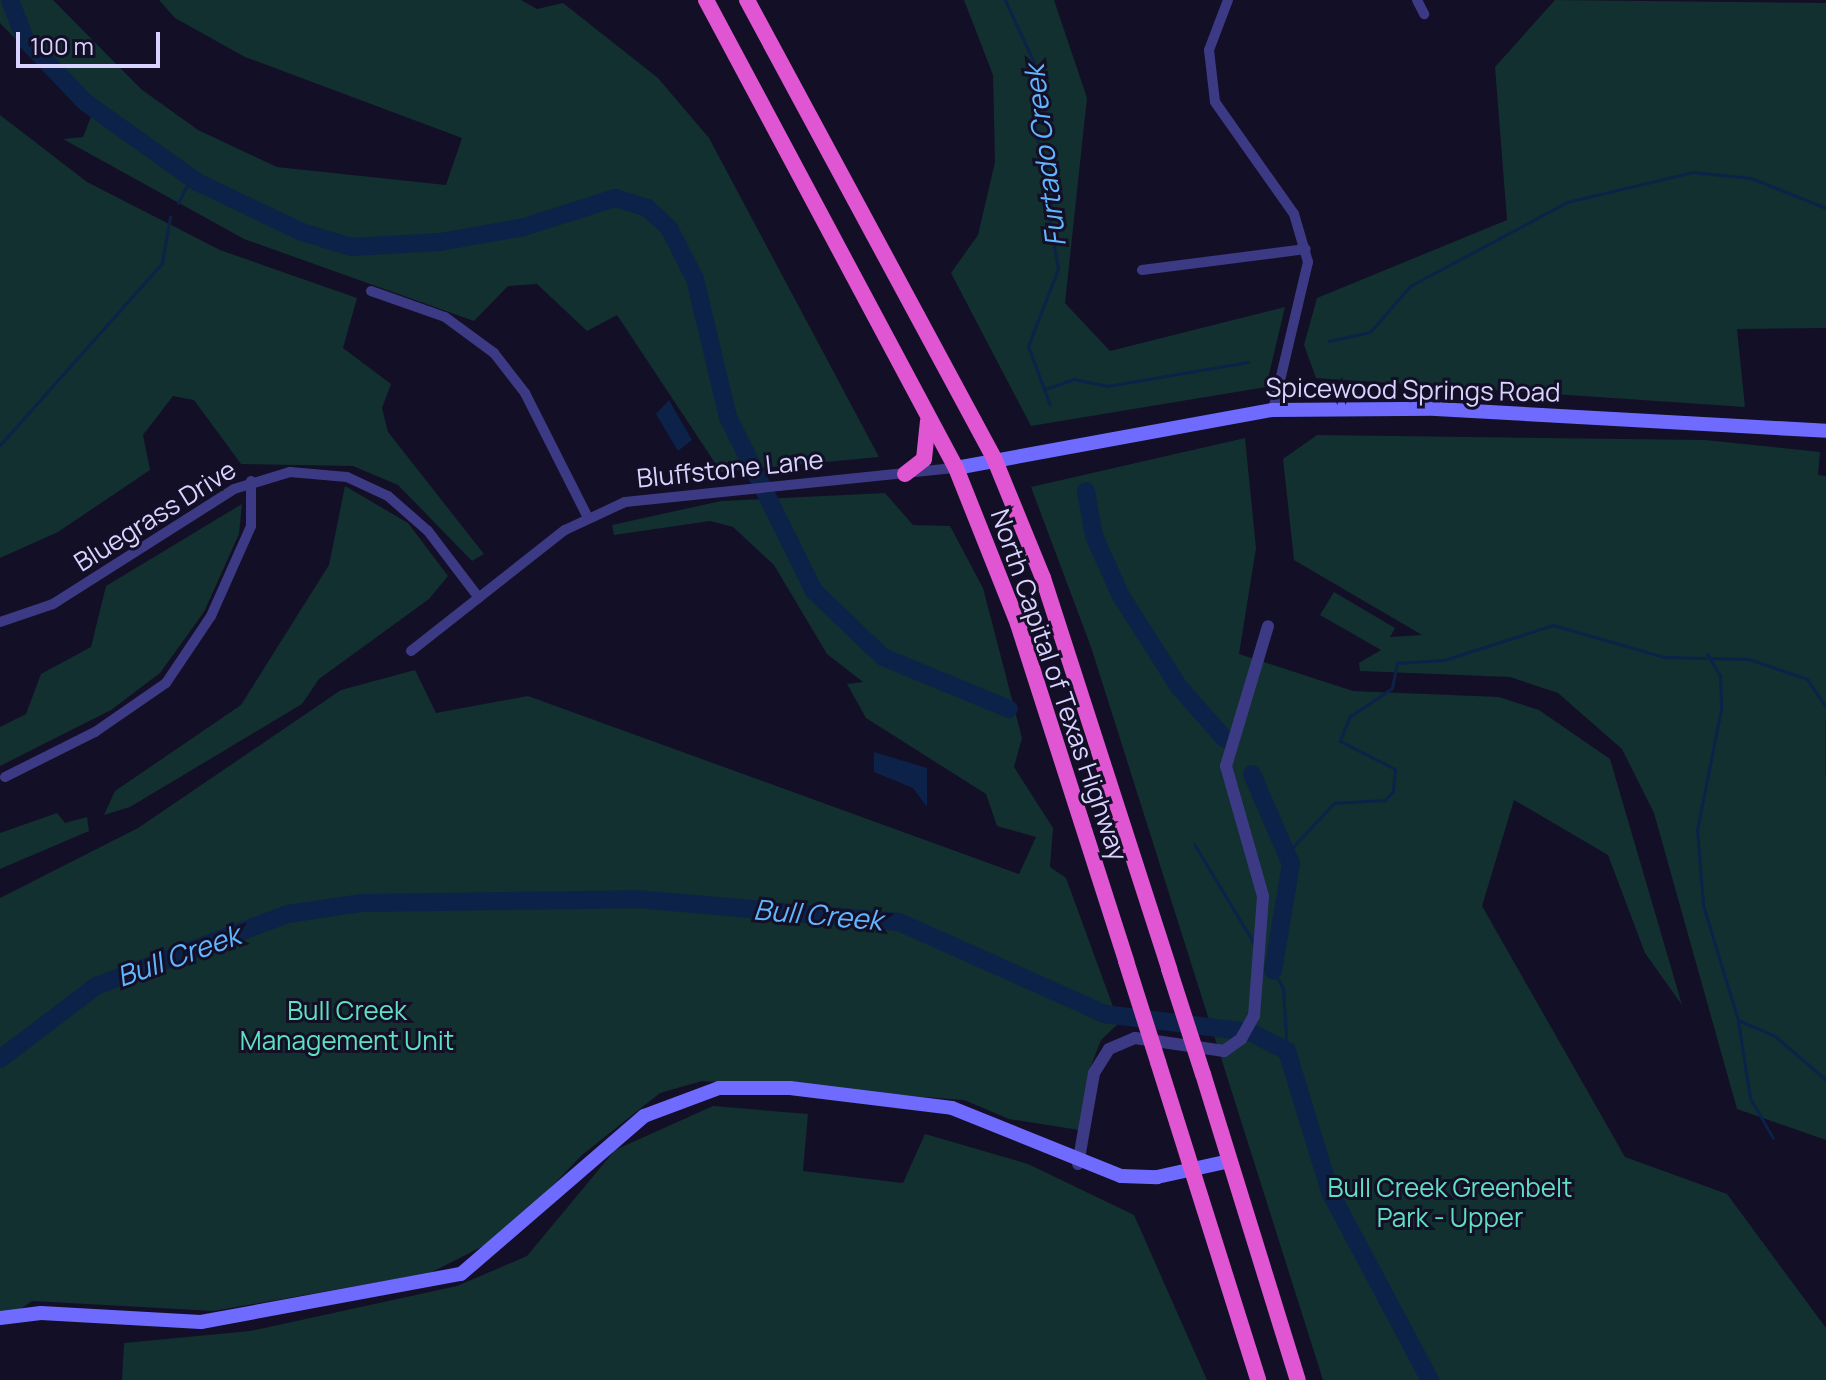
<!DOCTYPE html>
<style>
body{margin:0}
#map{position:relative;width:1826px;height:1380px;overflow:hidden;background:#130f26;font-family:Manrope,sans-serif}
div>[style]{position:absolute}
.green>*{inset:0;background:#12302f}
.water>*{inset:0;background:#0c2248}
.stream>*{height:3px;margin:-1.5px;padding:0 1.5px;transform-origin:1.5px;border-radius:1.5px;background:#0c2248}
.river>*{height:18px;margin:-9px;padding:0 9px;transform-origin:9px;border-radius:9px;background:#0c2248}
.minor>*{height:10px;margin:-5px;padding:0 5px;transform-origin:5px;border-radius:5px;background:#3d3a85}
.tertiary>*{height:12px;margin:-6px;padding:0 6px;transform-origin:6px;border-radius:6px;background:#3d3a85}
.secondary>*{height:14px;margin:-7px;padding:0 7px;transform-origin:7px;border-radius:7px;background:#6f6bff}
.trunk>*{height:16px;margin:-8px;padding:0 8px;transform-origin:8px;border-radius:8px;background:#e055d1}
.trunk-bridge>*{height:16px;margin:-8px;padding:0 8px;transform-origin:8px;border-radius:8px;background:#e055d1}
span{translate:-50% -50%;white-space:nowrap;text-align:center;line-height:1.15;-webkit-text-stroke:6px #130f26;paint-order:stroke}
.street-label{font-size:26px;color:#d9d4ff}
.park-label{font-size:26px;color:#5fe0c0}
.water-label{font-size:28px;color:#62b6ff;font-style:italic}
.scale{position:absolute;left:16px;top:32px;width:144px;height:36px;box-sizing:border-box;border:4px solid #d9d4ff;border-top:0;padding-left:10px;font-size:24px;line-height:28px;white-space:nowrap;color:#d9d4ff;-webkit-text-stroke:6px #130f26;paint-order:stroke}
</style>
<div id="map">
<div class="green">
<i style="clip-path:polygon(0 0,53px 0,141px 89px,198px 130px,277px 167px,446px 185px,462px 138px,245px 57px,175px 18px,159px 0,521px 0,537px 9px,563px 3px,658px 78px,709px 138px,879px 457px,721px 472px,617px 315px,587px 331px,537px 284px,508px 286px,474px 321px,244px 239px,63px 139px,83px 137px,91px 117px,0 23px)"></i>
<i style="clip-path:polygon(964px 0,1054px 0,1087px 98px,1065px 303px,1110px 351px,1285px 307px,1266px 387px,1031px 426px,951px 273px,978px 235px,995px 162px,993px 75px)"></i>
<i style="clip-path:polygon(1555px 0,1826px 3px,1826px 328px,1737px 329px,1745px 407px,1316px 378px,1304px 345px,1317px 298px,1507px 220px,1495px 67px)"></i>
<i style="clip-path:polygon(0 115px,87px 182px,220px 250px,357px 298px,343px 348px,391px 384px,382px 408px,388px 432px,484px 554px,472px 561px,398px 485px,353px 466px,241px 464px,194px 400px,173px 396px,143px 435px,150px 470px,58px 532px,0 558px)"></i>
<i style="clip-path:polygon(1317px 435px,1705px 440px,1820px 452px,1818px 475px,1826px 476px,1826px 1140px,1737px 1109px,1654px 813px,1622px 749px,1558px 693px,1510px 677px,1360px 671px,1359px 663px,1381px 650px,1320px 615px,1334px 592px,1395px 628px,1390px 637px,1422px 635px,1294px 560px,1283px 459px)"></i>
<i style="clip-path:polygon(1245px 438px,1256px 548px,1239px 654px,1353px 691px,1499px 697px,1539px 710px,1610px 759px,1682px 1005px,1645px 953px,1608px 855px,1514px 800px,1482px 906px,1625px 1157px,1727px 1194px,1826px 1328px,1826px 1380px,1323px 1380px,1091px 647px,1031px 487px)"></i>
<i style="clip-path:polygon(345px 486px,408px 523px,448px 576px,429px 599px,319px 679px,302px 704px,130px 807px,104px 815px,115px 791px,241px 705px,329px 565px)"></i>
<i style="clip-path:polygon(885px 493px,913px 525px,950px 526px,983px 588px,1022px 738px,1014px 767px,1053px 828px,1050px 867px,1066px 878px,1119px 1023px,1101px 1040px,1089px 1071px,1079px 1130px,1009px 1119px,964px 1100px,702px 1081px,660px 1093px,582px 1155px,505px 1235px,430px 1273px,214px 1311px,32px 1301px,0 1323px,0 898px,138px 828px,341px 690px,415px 670px,436px 713px,528px 696px,1019px 874px,1036px 837px,997px 826px,986px 794px,866px 718px,847px 684px,863px 682px,827px 654px,774px 565px,733px 527px,710px 521px,614px 535px,612px 525px,721px 501px)"></i>
<i style="clip-path:polygon(242px 504px,239px 534px,204px 612px,160px 673px,111px 710px,0 766px,0 727px,26px 714px,41px 674px,91px 647px,106px 586px)"></i>
<i style="clip-path:polygon(57px 813px,65px 823px,87px 817px,89px 831px,0 869px,0 833px)"></i>
<i style="clip-path:polygon(713px 1106px,808px 1114px,803px 1171px,903px 1183px,925px 1134px,1028px 1164px,1134px 1215px,1207px 1380px,122px 1380px,124px 1343px,250px 1331px,457px 1286px,527px 1256px,615px 1150px)"></i>
</div>
<div class="water">
<i style="clip-path:polygon(669px 400px,692px 440px,678px 451px,656px 414px)"></i>
<i style="clip-path:polygon(874px 752px,927px 768px,927px 807px,913px 788px,874px 772px)"></i>
</div>
<div class="stream">
<i style="left:1005px;top:0;width:74px;rotate:65.2deg"></i>
<i style="left:1036px;top:67px;width:65px;rotate:90.9deg"></i>
<i style="left:1035px;top:132px;width:61px;rotate:72.8deg"></i>
<i style="left:1053px;top:190px;width:26px;rotate:99deg"></i>
<i style="left:1049px;top:216px;width:54px;rotate:80.4deg"></i>
<i style="left:1058px;top:269px;width:83px;rotate:111.3deg"></i>
<i style="left:1028px;top:346px;width:63px;rotate:69.6deg"></i>
<i style="left:178px;top:203px;width:29px;rotate:-63deg"></i>
<i style="left:1329px;top:341px;width:42px;rotate:-12.4deg"></i>
<i style="left:1370px;top:332px;width:61px;rotate:-49deg"></i>
<i style="left:1410px;top:286px;width:178px;rotate:-28.1deg"></i>
<i style="left:1567px;top:202px;width:130px;rotate:-13.4deg"></i>
<i style="left:1693px;top:172px;width:58px;rotate:5.9deg"></i>
<i style="left:1751px;top:178px;width:81px;rotate:21.8deg"></i>
<i style="left:1045px;top:389px;width:31px;rotate:-19deg"></i>
<i style="left:1074px;top:379px;width:34px;rotate:12deg"></i>
<i style="left:1107px;top:386px;width:143px;rotate:-9.7deg"></i>
<i style="left:0;top:445px;width:244px;rotate:-48.3deg"></i>
<i style="left:162px;top:263px;width:47px;rotate:-80.1deg"></i>
<i style="left:1707px;top:654px;width:26px;rotate:59deg"></i>
<i style="left:1720px;top:676px;width:33px;rotate:88deg"></i>
<i style="left:1721px;top:709px;width:123px;rotate:101.2deg"></i>
<i style="left:1697px;top:830px;width:75px;rotate:85.4deg"></i>
<i style="left:1703px;top:905px;width:120px;rotate:73.1deg"></i>
<i style="left:1738px;top:1020px;width:40px;rotate:23.4deg"></i>
<i style="left:1775px;top:1036px;width:67px;rotate:40.8deg"></i>
<i style="left:1826px;top:719px;width:54px;rotate:90deg"></i>
<i style="left:1194px;top:844px;width:116px;rotate:58.8deg"></i>
<i style="left:1287px;top:853px;width:69px;rotate:-46.8deg"></i>
<i style="left:1334px;top:803px;width:51px;rotate:-3.4deg"></i>
<i style="left:1385px;top:800px;width:12px;rotate:-48deg"></i>
<i style="left:1393px;top:791px;width:22px;rotate:-85deg"></i>
<i style="left:1395px;top:769px;width:62px;rotate:-153deg"></i>
<i style="left:1340px;top:741px;width:26px;rotate:-69deg"></i>
<i style="left:1349px;top:717px;width:52px;rotate:-34deg"></i>
<i style="left:1392px;top:688px;width:25px;rotate:-79deg"></i>
<i style="left:1397px;top:663px;width:47px;rotate:-3.7deg"></i>
<i style="left:1444px;top:660px;width:114px;rotate:-17.8deg"></i>
<i style="left:1553px;top:625px;width:116px;rotate:16.1deg"></i>
<i style="left:1664px;top:657px;width:85px;rotate:1.3deg"></i>
<i style="left:1749px;top:659px;width:61px;rotate:19deg"></i>
<i style="left:1807px;top:679px;width:34px;rotate:56deg"></i>
<i style="left:1273px;top:970px;width:21px;rotate:62deg"></i>
<i style="left:1283px;top:989px;width:62px;rotate:86.3deg"></i>
<i style="left:1738px;top:1021px;width:78px;rotate:81.1deg"></i>
<i style="left:1750px;top:1098px;width:46px;rotate:60.1deg"></i>
</div>
<div class="river">
<i style="left:10px;top:0;width:42px;rotate:69deg"></i>
<i style="left:25px;top:39px;width:87px;rotate:46.4deg"></i>
<i style="left:85px;top:102px;width:138px;rotate:35.5deg"></i>
<i style="left:197px;top:182px;width:116px;rotate:25.5deg"></i>
<i style="left:302px;top:232px;width:51px;rotate:17deg"></i>
<i style="left:351px;top:247px;width:89px;rotate:-3.2deg"></i>
<i style="left:440px;top:242px;width:85px;rotate:-10.1deg"></i>
<i style="left:524px;top:227px;width:96px;rotate:-17.7deg"></i>
<i style="left:615px;top:198px;width:34px;rotate:17deg"></i>
<i style="left:647px;top:208px;width:30px;rotate:42deg"></i>
<i style="left:669px;top:228px;width:57px;rotate:63deg"></i>
<i style="left:695px;top:279px;width:142px;rotate:76.6deg"></i>
<i style="left:728px;top:417px;width:194px;rotate:63.7deg"></i>
<i style="left:814px;top:591px;width:95px;rotate:43.7deg"></i>
<i style="left:883px;top:657px;width:136px;rotate:22.4deg"></i>
<i style="left:1086px;top:491px;width:46px;rotate:79.9deg"></i>
<i style="left:1094px;top:536px;width:66px;rotate:65.8deg"></i>
<i style="left:1121px;top:596px;width:108px;rotate:57.5deg"></i>
<i style="left:1179px;top:687px;width:69px;rotate:48.5deg"></i>
<i style="left:1252px;top:774px;width:98px;rotate:66.6deg"></i>
<i style="left:1291px;top:864px;width:108px;rotate:99.6deg"></i>
<i style="left:0;top:1059px;width:121px;rotate:-37.2deg"></i>
<i style="left:96px;top:986px;width:205px;rotate:-20.6deg"></i>
<i style="left:288px;top:914px;width:75px;rotate:-8.5deg"></i>
<i style="left:362px;top:903px;width:275px;rotate:-0.8deg"></i>
<i style="left:637px;top:899px;width:263px;rotate:5deg"></i>
<i style="left:899px;top:922px;width:226px;rotate:24.1deg"></i>
<i style="left:1105px;top:1014px;width:146px;rotate:7.1deg"></i>
<i style="left:1250px;top:1032px;width:42px;rotate:27.2deg"></i>
<i style="left:1287px;top:1051px;width:147px;rotate:73deg"></i>
<i style="left:1330px;top:1192px;width:213px;rotate:62deg"></i>
</div>
<div class="minor">
<i style="left:1228px;top:0;width:53px;rotate:110.8deg"></i>
<i style="left:1209px;top:50px;width:52px;rotate:83.4deg"></i>
<i style="left:1215px;top:102px;width:137px;rotate:54.8deg"></i>
<i style="left:1294px;top:214px;width:50px;rotate:73.7deg"></i>
<i style="left:1308px;top:262px;width:152px;rotate:103.3deg"></i>
<i style="left:1417px;top:0;width:16px;rotate:63deg"></i>
<i style="left:1142px;top:270px;width:165px;rotate:-7.3deg"></i>
<i style="left:371px;top:291px;width:78px;rotate:19.4deg"></i>
<i style="left:445px;top:317px;width:61px;rotate:36.3deg"></i>
<i style="left:494px;top:353px;width:51px;rotate:52.2deg"></i>
<i style="left:525px;top:393px;width:138px;rotate:63.2deg"></i>
<i style="left:0;top:622px;width:56px;rotate:-18.8deg"></i>
<i style="left:53px;top:604px;width:214px;rotate:-32.4deg"></i>
<i style="left:234px;top:489px;width:59px;rotate:-16.9deg"></i>
<i style="left:290px;top:472px;width:57px;rotate:5deg"></i>
<i style="left:347px;top:477px;width:45px;rotate:24.9deg"></i>
<i style="left:388px;top:496px;width:53px;rotate:41.2deg"></i>
<i style="left:428px;top:531px;width:84px;rotate:52.7deg"></i>
<i style="left:411px;top:651px;width:196px;rotate:-38.2deg"></i>
<i style="left:565px;top:530px;width:66px;rotate:-25deg"></i>
<i style="left:625px;top:502px;width:333px;rotate:-5.9deg"></i>
<i style="left:5px;top:777px;width:101px;rotate:-26.6deg"></i>
<i style="left:95px;top:732px;width:86px;rotate:-34.6deg"></i>
<i style="left:166px;top:683px;width:81px;rotate:-56.1deg"></i>
<i style="left:211px;top:616px;width:98px;rotate:-66deg"></i>
<i style="left:251px;top:526px;width:45px;rotate:-90deg"></i>
</div>
<div class="tertiary">
<i style="left:1078px;top:1164px;width:92px;rotate:-80deg"></i>
<i style="left:1094px;top:1073px;width:28px;rotate:-58deg"></i>
<i style="left:1109px;top:1049px;width:28px;rotate:-23deg"></i>
<i style="left:1135px;top:1038px;width:90px;rotate:8.3deg"></i>
<i style="left:1224px;top:1051px;width:21px;rotate:-35deg"></i>
<i style="left:1241px;top:1039px;width:26px;rotate:-61deg"></i>
<i style="left:1254px;top:1016px;width:120px;rotate:-85.7deg"></i>
<i style="left:1263px;top:896px;width:135px;rotate:-105.9deg"></i>
<i style="left:1226px;top:766px;width:146px;rotate:-73.3deg"></i>
</div>
<div class="secondary">
<i style="left:956px;top:468px;width:322px;rotate:-10.4deg"></i>
<i style="left:1273px;top:410px;width:163px;rotate:-0.4deg"></i>
<i style="left:1436px;top:409px;width:391px;rotate:3.2deg"></i>
<i style="left:0;top:1318px;width:41px;rotate:-7deg"></i>
<i style="left:41px;top:1313px;width:160px;rotate:3.2deg"></i>
<i style="left:201px;top:1322px;width:264px;rotate:-10.5deg"></i>
<i style="left:461px;top:1274px;width:242px;rotate:-40.8deg"></i>
<i style="left:644px;top:1116px;width:80px;rotate:-20.5deg"></i>
<i style="left:719px;top:1088px;width:71px"></i>
<i style="left:790px;top:1088px;width:163px;rotate:7deg"></i>
<i style="left:952px;top:1108px;width:182px;rotate:21.9deg"></i>
<i style="left:1121px;top:1176px;width:36px;rotate:2deg"></i>
<i style="left:1157px;top:1177px;width:75px;rotate:-12.4deg"></i>
</div>
<div class="trunk">
<i style="left:706px;top:0;width:531px;rotate:61.89deg"></i>
<i style="left:956px;top:468px;width:168px;rotate:68.3deg"></i>
<i style="left:1018px;top:624px;width:354px;rotate:72.2deg"></i>
<i style="left:747px;top:0;width:520px;rotate:61.66deg"></i>
<i style="left:994px;top:458px;width:130px;rotate:67.8deg"></i>
<i style="left:1043px;top:578px;width:411px;rotate:72.1deg"></i>
<i style="left:905px;top:474px;width:24px;rotate:-38deg"></i>
<i style="left:924px;top:459px;width:38px;rotate:-84deg"></i>
<i style="left:1158px;top:1062px;width:333px;rotate:72.5deg"></i>
<i style="left:1203px;top:1074px;width:320px;rotate:72.8deg"></i>
</div>
<div class="trunk-bridge">
<i style="left:1126px;top:961px;width:106px;rotate:72.4deg"></i>
<i style="left:1169px;top:969px;width:110px;rotate:72.1deg"></i>
</div>
<div class="street-label">
<span style="left:1413px;top:390px;rotate:1deg">Spicewood Springs Road</span>
<span style="left:730px;top:469px;rotate:-6deg">Bluffstone Lane</span>
<span style="left:155px;top:516px;rotate:-32deg">Bluegrass Drive</span>
<span style="left:1059px;top:685px;rotate:71deg">North Capital of Texas Highway</span>
</div>
<div class="park-label">
<span style="left:347px;top:1026px">Bull Creek<br>Management Unit</span>
<span style="left:1450px;top:1203px">Bull Creek Greenbelt<br>Park - Upper</span>
</div>
<div class="water-label">
<span style="left:1044px;top:156px;rotate:-97deg">Furtado Creek</span>
<span style="left:818px;top:914px;rotate:5deg">Bull Creek</span>
<span style="left:178px;top:955px;rotate:-20deg">Bull Creek</span>
</div>
<div class="scale">100 m</div>
</div>
